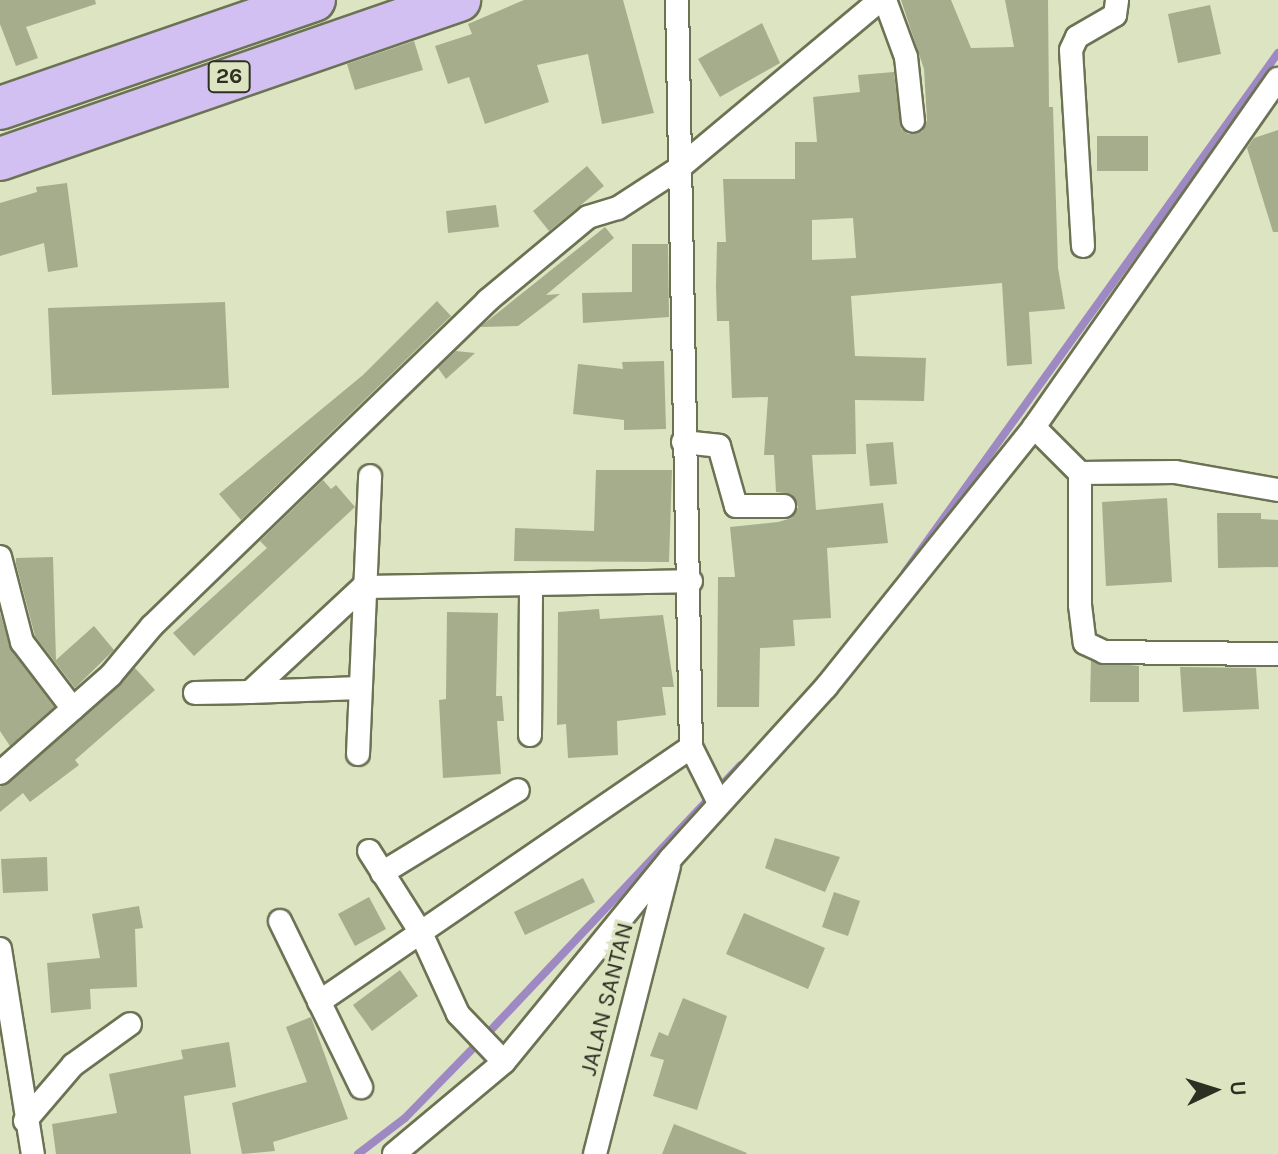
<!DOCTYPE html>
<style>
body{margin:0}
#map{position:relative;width:1278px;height:1154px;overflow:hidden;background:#dce4c2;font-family:Karla,sans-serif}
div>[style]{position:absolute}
.stream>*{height:8px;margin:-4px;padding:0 4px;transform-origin:4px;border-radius:4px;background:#9f89c3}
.building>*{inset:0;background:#a5ad8c}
.roads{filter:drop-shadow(2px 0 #6c7354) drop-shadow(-2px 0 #6c7354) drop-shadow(0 2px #6c7354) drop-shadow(0 -2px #6c7354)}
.street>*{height:22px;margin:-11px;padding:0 11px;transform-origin:11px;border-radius:11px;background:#fff}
.highway>*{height:42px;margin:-21px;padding:0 21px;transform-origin:21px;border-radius:21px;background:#d2c0f2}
span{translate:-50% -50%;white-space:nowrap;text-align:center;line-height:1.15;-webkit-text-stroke:7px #dce4c2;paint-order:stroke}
.shield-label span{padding:2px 6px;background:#dce4c2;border:2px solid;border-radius:6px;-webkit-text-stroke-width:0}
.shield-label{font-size:22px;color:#2c2f21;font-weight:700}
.street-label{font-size:24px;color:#2c2f21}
.north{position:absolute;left:1174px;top:1050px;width:80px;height:80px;-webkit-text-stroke:6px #dce4c2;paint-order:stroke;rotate:86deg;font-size:22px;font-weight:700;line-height:32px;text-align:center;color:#2c2f21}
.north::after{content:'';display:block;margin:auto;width:28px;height:36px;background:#2c2f21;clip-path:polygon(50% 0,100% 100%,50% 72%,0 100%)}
</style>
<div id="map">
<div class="stream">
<i style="left:905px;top:572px;width:639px;rotate:-54.3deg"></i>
<i style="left:358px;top:1154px;width:59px;rotate:-37.5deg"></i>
<i style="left:405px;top:1118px;width:120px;rotate:-45.7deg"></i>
<i style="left:489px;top:1032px;width:367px;rotate:-46.7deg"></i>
</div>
<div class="building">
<i style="clip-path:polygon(0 0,95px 0,96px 4px,26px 27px,38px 58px,16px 66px,0 24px)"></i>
<i style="clip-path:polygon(524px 0,623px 0,654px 113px,602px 124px,588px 54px,537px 65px,549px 102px,485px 124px,469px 77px,448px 84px,435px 46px,472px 34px,468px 24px)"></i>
<i style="clip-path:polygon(evenodd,901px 0,951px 0,971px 48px,1014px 47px,1005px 0,1048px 0,1049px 107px,1053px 107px,1058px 268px,1065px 309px,1029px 312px,1032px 364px,1007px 366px,1002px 283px,851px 296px,855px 356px,926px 358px,924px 401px,855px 400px,856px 454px,812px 455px,816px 510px,883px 503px,888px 543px,827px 548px,831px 618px,793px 620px,795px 646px,760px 648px,759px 707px,717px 707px,718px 577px,735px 577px,730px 527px,778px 522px,792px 518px,798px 507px,792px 494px,776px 492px,774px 455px,764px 455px,768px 397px,732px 398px,729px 321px,717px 321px,716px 287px,717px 242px,726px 242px,723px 179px,795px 179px,795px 142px,817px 142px,813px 97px,860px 92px,858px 75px,894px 72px,901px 129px,908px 134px,922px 132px,927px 120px,924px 69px,901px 0,853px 218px,856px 258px,812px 260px,812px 220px,853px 218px)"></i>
<i style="clip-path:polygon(1210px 5px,1221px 54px,1178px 63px,1168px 14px)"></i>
<i style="clip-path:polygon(762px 23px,780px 63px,720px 97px,698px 59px)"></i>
<i style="clip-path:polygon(414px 41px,423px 70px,355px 90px,347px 64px)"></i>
<i style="clip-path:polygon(1278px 130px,1278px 232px,1273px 232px,1247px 148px,1254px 138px)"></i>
<i style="clip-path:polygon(1097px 136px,1148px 136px,1148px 171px,1097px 171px)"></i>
<i style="clip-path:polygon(587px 166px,604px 186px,549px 231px,533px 211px)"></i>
<i style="clip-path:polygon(67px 183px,78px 267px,48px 272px,44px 243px,0 256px,0 203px,37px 192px,36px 187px)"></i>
<i style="clip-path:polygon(496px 205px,499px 227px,448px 233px,446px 211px)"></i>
<i style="clip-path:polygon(605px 227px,614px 238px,546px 295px,560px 294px,518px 326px,480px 327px)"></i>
<i style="clip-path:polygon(632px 244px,668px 244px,669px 317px,583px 323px,582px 293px,632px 292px)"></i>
<i style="clip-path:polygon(437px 301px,451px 316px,241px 520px,219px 494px,363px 375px)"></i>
<i style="clip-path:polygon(225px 302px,229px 388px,52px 395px,48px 308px)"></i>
<i style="clip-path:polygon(456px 351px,475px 353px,446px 379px,438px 368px)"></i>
<i style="clip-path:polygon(664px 361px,666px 429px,624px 430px,624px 420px,573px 414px,578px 364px,623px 369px,622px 362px)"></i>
<i style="clip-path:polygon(893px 442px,897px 484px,870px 486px,866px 444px)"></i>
<i style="clip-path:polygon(596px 470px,672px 470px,669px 562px,514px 561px,515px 528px,594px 531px)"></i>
<i style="clip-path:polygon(323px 480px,331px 489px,336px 485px,355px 507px,194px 656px,173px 633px,267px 548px,260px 541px)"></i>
<i style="clip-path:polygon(1167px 498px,1172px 582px,1106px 586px,1102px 502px)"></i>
<i style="clip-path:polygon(1217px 513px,1261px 513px,1261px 519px,1278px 520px,1278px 567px,1218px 568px)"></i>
<i style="clip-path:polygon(53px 557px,56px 660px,94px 626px,114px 650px,75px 688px,35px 636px,16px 564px,16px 558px)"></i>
<i style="clip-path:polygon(599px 609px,600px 619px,663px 615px,674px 687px,662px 687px,666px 715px,617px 721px,618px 755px,568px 758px,566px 724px,557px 725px,558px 612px)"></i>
<i style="clip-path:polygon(447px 612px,498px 613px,496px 696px,502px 696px,504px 721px,497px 721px,501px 774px,443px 778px,439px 700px,446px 699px)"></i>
<i style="clip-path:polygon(0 613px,11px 650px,54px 707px,10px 746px,0 731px)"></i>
<i style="clip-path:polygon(1091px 661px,1139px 666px,1139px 702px,1090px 702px)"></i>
<i style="clip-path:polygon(1180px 667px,1256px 668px,1259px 709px,1183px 712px)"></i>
<i style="clip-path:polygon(135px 668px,155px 690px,75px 760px,79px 765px,30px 802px,23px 793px,0 812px,0 787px)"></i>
<i style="clip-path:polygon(775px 838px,840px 857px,825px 892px,765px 868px)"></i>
<i style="clip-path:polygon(47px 857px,48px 891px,3px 893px,1px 859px)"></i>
<i style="clip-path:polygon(583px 878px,595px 902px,525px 935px,514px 912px)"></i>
<i style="clip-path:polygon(834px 892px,860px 901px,848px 936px,822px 927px)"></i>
<i style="clip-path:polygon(369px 897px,386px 929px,355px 946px,338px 914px)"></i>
<i style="clip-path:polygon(139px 906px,143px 928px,135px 929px,137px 987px,90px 989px,91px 1009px,51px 1013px,47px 963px,100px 958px,92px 914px)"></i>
<i style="clip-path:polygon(744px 913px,825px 948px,808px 989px,726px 954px)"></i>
<i style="clip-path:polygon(400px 970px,418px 996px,372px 1031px,353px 1005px)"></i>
<i style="clip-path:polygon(683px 998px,727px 1016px,697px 1110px,653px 1096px,664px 1060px,650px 1056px,659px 1032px,668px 1036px)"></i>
<i style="clip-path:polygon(311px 1017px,348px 1119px,273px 1142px,275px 1151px,242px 1154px,232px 1103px,307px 1082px,286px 1027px)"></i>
<i style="clip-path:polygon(229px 1042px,236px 1087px,184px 1096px,191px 1154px,56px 1154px,52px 1124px,117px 1113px,109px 1074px,183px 1059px,181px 1050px)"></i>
<i style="clip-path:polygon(674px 1124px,747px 1153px,746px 1154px,662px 1154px)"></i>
</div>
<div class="roads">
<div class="street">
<i style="left:677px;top:0;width:747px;rotate:88.93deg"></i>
<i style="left:691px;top:747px;width:63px;rotate:63.4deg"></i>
<i style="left:885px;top:0;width:61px;rotate:69.8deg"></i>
<i style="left:906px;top:57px;width:64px;rotate:83.8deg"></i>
<i style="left:1083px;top:246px;width:196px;rotate:-93.5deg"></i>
<i style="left:1071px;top:50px;width:14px;rotate:-65deg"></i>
<i style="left:1077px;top:37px;width:44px;rotate:-30.1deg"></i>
<i style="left:1115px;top:15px;width:15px;rotate:-82deg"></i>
<i style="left:1034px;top:427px;width:65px;rotate:45deg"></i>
<i style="left:683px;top:442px;width:36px;rotate:6deg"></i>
<i style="left:719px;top:446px;width:62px;rotate:74.2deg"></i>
<i style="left:736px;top:506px;width:48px"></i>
<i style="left:1278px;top:490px;width:105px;rotate:-170.1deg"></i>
<i style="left:1175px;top:472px;width:95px;rotate:179.4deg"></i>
<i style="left:1080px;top:473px;width:132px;rotate:90deg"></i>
<i style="left:1080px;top:605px;width:38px;rotate:83deg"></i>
<i style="left:1085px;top:643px;width:21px;rotate:25deg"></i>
<i style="left:1104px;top:652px;width:174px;rotate:0.7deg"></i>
<i style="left:0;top:557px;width:88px;rotate:75.5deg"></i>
<i style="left:22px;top:642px;width:84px;rotate:52.7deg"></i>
<i style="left:250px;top:692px;width:110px;rotate:-2.1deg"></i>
<i style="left:195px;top:693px;width:55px;rotate:-1deg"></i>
<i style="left:250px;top:692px;width:154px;rotate:-42.9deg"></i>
<i style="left:363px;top:587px;width:328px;rotate:-1deg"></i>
<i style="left:530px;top:735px;width:151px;rotate:-89.6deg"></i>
<i style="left:358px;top:754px;width:278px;rotate:-87.5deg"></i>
<i style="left:0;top:773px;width:148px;rotate:-41.4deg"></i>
<i style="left:111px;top:675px;width:64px;rotate:-50.1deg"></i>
<i style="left:152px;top:626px;width:467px;rotate:-44.1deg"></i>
<i style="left:487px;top:301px;width:131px;rotate:-39.7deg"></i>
<i style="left:588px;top:217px;width:31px;rotate:-17deg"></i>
<i style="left:618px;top:208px;width:72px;rotate:-33deg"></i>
<i style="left:678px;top:169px;width:263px;rotate:-39.9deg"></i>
<i style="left:369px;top:851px;width:97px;rotate:57.6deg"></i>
<i style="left:421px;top:933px;width:89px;rotate:65.4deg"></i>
<i style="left:458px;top:1014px;width:66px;rotate:46.2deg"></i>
<i style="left:382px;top:873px;width:159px;rotate:-31.4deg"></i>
<i style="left:280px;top:921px;width:185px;rotate:64deg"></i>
<i style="left:0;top:949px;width:208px;rotate:80.9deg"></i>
<i style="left:319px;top:1002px;width:451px;rotate:-34.4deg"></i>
<i style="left:25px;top:1121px;width:74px;rotate:-49.4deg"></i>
<i style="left:73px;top:1065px;width:70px;rotate:-35.7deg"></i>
<i style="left:394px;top:1154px;width:143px;rotate:-39.9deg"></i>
<i style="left:504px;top:1062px;width:264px;rotate:-50.7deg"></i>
<i style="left:671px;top:858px;width:231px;rotate:-47.8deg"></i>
<i style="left:826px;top:687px;width:333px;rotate:-51.3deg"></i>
<i style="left:1034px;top:427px;width:425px;rotate:-55deg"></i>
<i style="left:595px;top:1154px;width:297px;rotate:-75.6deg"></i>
</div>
<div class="highway">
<i style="left:0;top:108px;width:332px;rotate:-19deg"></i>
<i style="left:0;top:159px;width:486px;rotate:-19.1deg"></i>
</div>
</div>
<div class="shield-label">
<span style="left:229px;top:77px">26</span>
</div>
<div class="street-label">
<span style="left:607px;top:999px;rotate:-76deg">JALAN SANTAN</span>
</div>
<div class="north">U</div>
</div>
